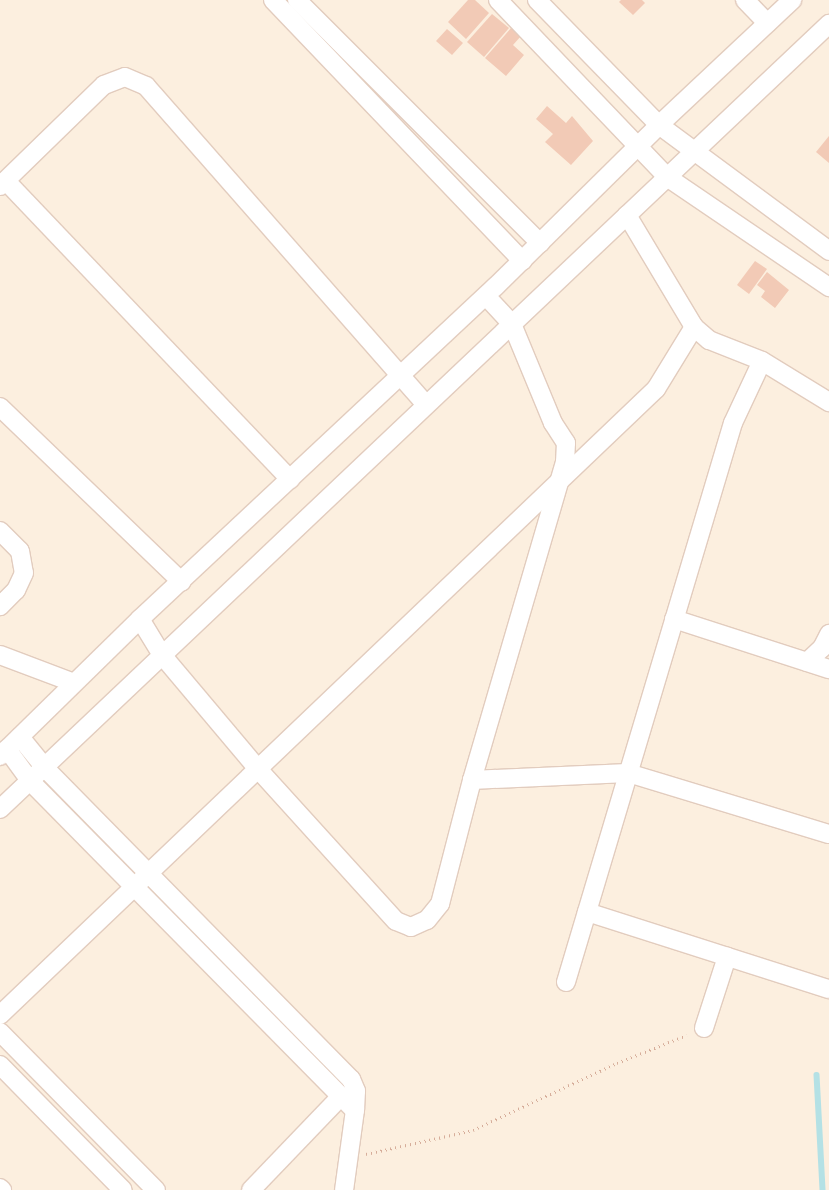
<!DOCTYPE html>
<style>
body{margin:0}
#map{position:relative;width:829px;height:1190px;overflow:hidden;background:#fcefdf;font-family:"IBM Plex Sans",sans-serif}
div>[style]{position:absolute}
.stream>*{height:5.5px;margin:-2.75px;padding:0 2.75px;transform-origin:2.75px;border-radius:2.75px;background:#b4e1e5}
.building>*{inset:0;background:#f2cab6}
.path>*{height:3px;margin-top:-1.5px;transform-origin:0;background:repeating-linear-gradient(90deg,#d6ad9a 0 1px,transparent 0 5px)}
.roads{filter:drop-shadow(1px 0 #e2ccbe) drop-shadow(-1px 0 #e2ccbe) drop-shadow(0 1px #e2ccbe) drop-shadow(0 -1px #e2ccbe)}
.minor>*{height:18px;margin:-9px;padding:0 9px;transform-origin:9px;border-radius:9px;background:#fff}
span{translate:-50% -50%;white-space:nowrap;text-align:center;line-height:1.15;-webkit-text-stroke:4px #fff3e5;paint-order:stroke}
</style>
<div id="map">
<div class="stream">
<i style="left:817px;top:1075px;width:115px;rotate:87deg"></i>
</div>
<div class="building">
<i style="clip-path:polygon(468px 0,475px 0,489px 13px,466px 39px,448px 22px)"></i>
<i style="clip-path:polygon(621px 0,642px 0,645px 3px,633px 15px,619px 2px)"></i>
<i style="clip-path:polygon(492px 14px,509px 28px,484px 57px,467px 42px)"></i>
<i style="clip-path:polygon(511px 28px,521px 36px,513px 45px,524px 55px,506px 76px,485px 58px)"></i>
<i style="clip-path:polygon(447px 29px,463px 43px,452px 55px,436px 41px)"></i>
<i style="clip-path:polygon(547px 106px,566px 123px,572px 116px,593px 141px,571px 165px,545px 142px,553px 134px,536px 119px)"></i>
<i style="clip-path:polygon(829px 136px,829px 163px,816px 152px)"></i>
<i style="clip-path:polygon(755px 261px,767px 269px,749px 294px,737px 285px)"></i>
<i style="clip-path:polygon(767px 272px,789px 290px,775px 308px,761px 297px,765px 291px,757px 285px)"></i>
</div>
<div class="path">
<i style="left:366px;top:1154px;width:110px;rotate:-12.6deg"></i>
<i style="left:473px;top:1130px;width:159px;rotate:-25deg"></i>
<i style="left:617px;top:1063px;width:75px;rotate:-21.8deg"></i>
</div>
<div class="roads">
<div class="minor">
<i style="left:273px;top:0;width:361px;rotate:46.3deg"></i>
<i style="left:297px;top:0;width:344px;rotate:45deg"></i>
<i style="left:498px;top:0;width:245px;rotate:46.3deg"></i>
<i style="left:667px;top:177px;width:196px;rotate:34.2deg"></i>
<i style="left:537px;top:0;width:175px;rotate:45.7deg"></i>
<i style="left:659px;top:125px;width:212px;rotate:36.5deg"></i>
<i style="left:745px;top:0;width:32px;rotate:46deg"></i>
<i style="left:6px;top:181px;width:412px;rotate:46.4deg"></i>
<i style="left:0;top:186px;width:145px;rotate:-44.2deg"></i>
<i style="left:104px;top:85px;width:22px;rotate:-21deg"></i>
<i style="left:125px;top:77px;width:23px;rotate:23deg"></i>
<i style="left:146px;top:86px;width:424px;rotate:48.7deg"></i>
<i style="left:627px;top:215px;width:131px;rotate:59.1deg"></i>
<i style="left:694px;top:327px;width:20px;rotate:41deg"></i>
<i style="left:709px;top:340px;width:57px;rotate:21.6deg"></i>
<i style="left:762px;top:361px;width:79px;rotate:31.5deg"></i>
<i style="left:0;top:407px;width:252px;rotate:43.9deg"></i>
<i style="left:0;top:531px;width:28px;rotate:45deg"></i>
<i style="left:20px;top:551px;width:22px;rotate:80deg"></i>
<i style="left:24px;top:573px;width:19px;rotate:115deg"></i>
<i style="left:16px;top:590px;width:23px;rotate:135deg"></i>
<i style="left:140px;top:619px;width:42px;rotate:58.6deg"></i>
<i style="left:162px;top:655px;width:149px;rotate:49.9deg"></i>
<i style="left:258px;top:769px;width:205px;rotate:47.8deg"></i>
<i style="left:396px;top:921px;width:16px;rotate:22deg"></i>
<i style="left:411px;top:927px;width:17px;rotate:-24deg"></i>
<i style="left:427px;top:920px;width:21px;rotate:-51deg"></i>
<i style="left:440px;top:904px;width:128px;rotate:-75.5deg"></i>
<i style="left:472px;top:780px;width:331px;rotate:-73.7deg"></i>
<i style="left:565px;top:462px;width:19px;rotate:-87deg"></i>
<i style="left:566px;top:443px;width:24px;rotate:-123deg"></i>
<i style="left:553px;top:423px;width:107px;rotate:-112.5deg"></i>
<i style="left:512px;top:324px;width:38px;rotate:-133deg"></i>
<i style="left:674px;top:619px;width:163px;rotate:17.9deg"></i>
<i style="left:0;top:655px;width:79px;rotate:20.7deg"></i>
<i style="left:807px;top:662px;width:21px;rotate:-43deg"></i>
<i style="left:822px;top:648px;width:16px;rotate:-63deg"></i>
<i style="left:20px;top:737px;width:38px;rotate:51deg"></i>
<i style="left:44px;top:767px;width:438px;rotate:45.5deg"></i>
<i style="left:351px;top:1079px;width:13px;rotate:67deg"></i>
<i style="left:356px;top:1091px;width:19px;rotate:93deg"></i>
<i style="left:355px;top:1110px;width:81px;rotate:97.8deg"></i>
<i style="left:7px;top:749px;width:39px;rotate:54deg"></i>
<i style="left:30px;top:781px;width:462px;rotate:45.4deg"></i>
<i style="left:0;top:756px;width:196px;rotate:-44.4deg"></i>
<i style="left:140px;top:619px;width:486px;rotate:-43.1deg"></i>
<i style="left:495px;top:287px;width:231px;rotate:-44.6deg"></i>
<i style="left:659px;top:125px;width:183px;rotate:-43.2deg"></i>
<i style="left:472px;top:780px;width:156px;rotate:-2.6deg"></i>
<i style="left:628px;top:773px;width:210px;rotate:16.9deg"></i>
<i style="left:0;top:809px;width:1142px;rotate:-43.44deg"></i>
<i style="left:587px;top:912px;width:254px;rotate:17.7deg"></i>
<i style="left:566px;top:982px;width:583px;rotate:-73.37deg"></i>
<i style="left:733px;top:423px;width:68px;rotate:-64.9deg"></i>
<i style="left:0;top:1015px;width:907px;rotate:-43.66deg"></i>
<i style="left:656px;top:389px;width:73px;rotate:-58.5deg"></i>
<i style="left:704px;top:1028px;width:75px;rotate:-72.1deg"></i>
<i style="left:0;top:1032px;width:222px;rotate:45.4deg"></i>
<i style="left:0;top:1065px;width:175px;rotate:45.5deg"></i>
<i style="left:0;top:1188px;width:3px;rotate:45deg"></i>
<i style="left:251px;top:1190px;width:130px;rotate:-46.2deg"></i>
</div>
</div>
</div>
